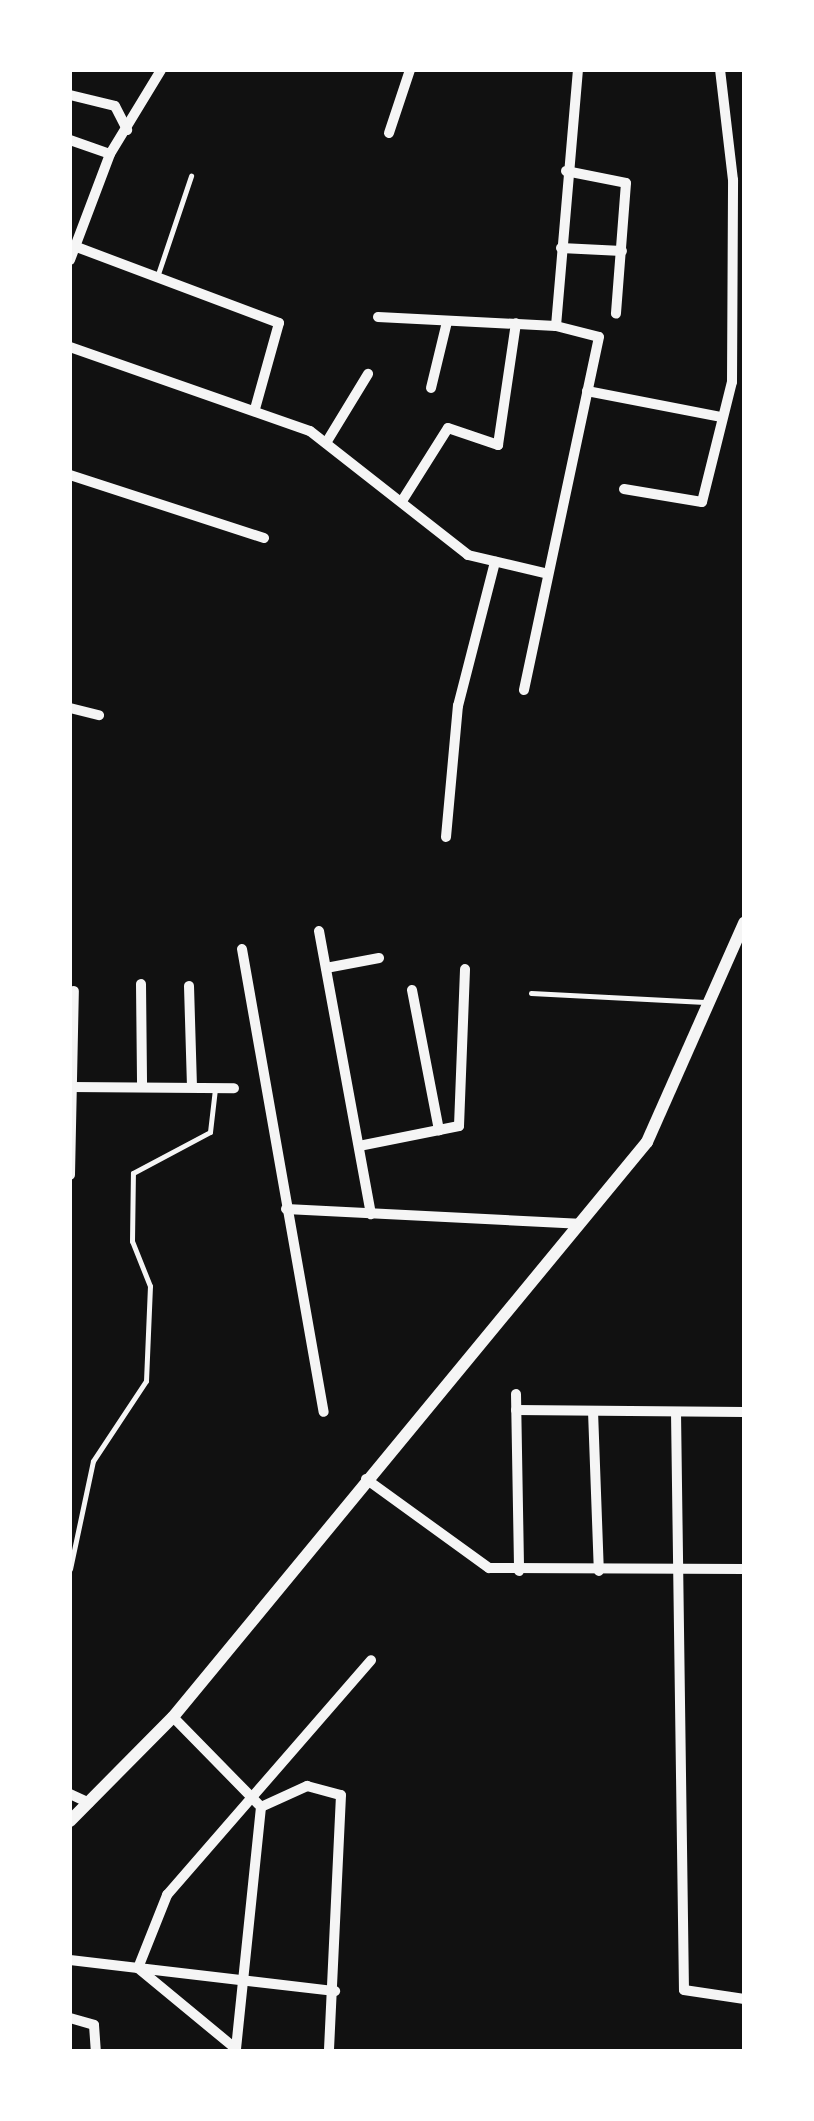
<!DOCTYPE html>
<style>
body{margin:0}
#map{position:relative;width:814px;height:2121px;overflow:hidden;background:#111;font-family:Roboto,sans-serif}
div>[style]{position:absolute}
.service>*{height:5px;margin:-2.5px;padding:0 2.5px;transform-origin:2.5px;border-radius:2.5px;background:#f5f5f5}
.minor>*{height:10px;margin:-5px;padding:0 5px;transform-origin:5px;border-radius:5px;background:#f5f5f5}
.tertiary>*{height:12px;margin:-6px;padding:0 6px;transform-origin:6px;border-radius:6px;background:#f5f5f5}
span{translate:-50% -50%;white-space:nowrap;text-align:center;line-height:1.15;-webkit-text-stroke:10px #fff;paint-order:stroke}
.frame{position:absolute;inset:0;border:72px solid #fff;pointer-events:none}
</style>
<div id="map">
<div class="service">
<i style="left:157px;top:277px;width:107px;rotate:-71.4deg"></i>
<i style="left:531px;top:993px;width:174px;rotate:3deg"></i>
<i style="left:70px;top:1569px;width:110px;rotate:-78deg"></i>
<i style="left:93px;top:1461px;width:96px;rotate:-56.5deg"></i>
<i style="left:146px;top:1381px;width:95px;rotate:-87.6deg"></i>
<i style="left:150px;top:1286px;width:48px;rotate:-111.8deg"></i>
<i style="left:132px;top:1241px;width:68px;rotate:-89.2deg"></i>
<i style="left:133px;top:1173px;width:87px;rotate:-28deg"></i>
<i style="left:210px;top:1132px;width:43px;rotate:-83.4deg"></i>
</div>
<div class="minor">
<i style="left:70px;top:95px;width:46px;rotate:13.7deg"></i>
<i style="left:115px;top:106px;width:27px;rotate:63deg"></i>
<i style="left:389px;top:133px;width:66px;rotate:-71.6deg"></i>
<i style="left:70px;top:140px;width:42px;rotate:19.3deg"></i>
<i style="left:566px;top:171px;width:61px;rotate:11.3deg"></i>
<i style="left:626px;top:183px;width:131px;rotate:94.4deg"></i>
<i style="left:74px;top:246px;width:219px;rotate:20.6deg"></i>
<i style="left:279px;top:323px;width:89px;rotate:105.6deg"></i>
<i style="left:561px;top:248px;width:61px;rotate:2.8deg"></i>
<i style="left:70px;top:260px;width:113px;rotate:-69.3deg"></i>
<i style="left:110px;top:154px;width:98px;rotate:-58.7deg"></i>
<i style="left:378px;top:317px;width:178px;rotate:2.9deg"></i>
<i style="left:556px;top:326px;width:44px;rotate:14.3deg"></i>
<i style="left:599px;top:337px;width:361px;rotate:102deg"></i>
<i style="left:556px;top:326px;width:257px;rotate:-85.1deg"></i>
<i style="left:70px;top:347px;width:254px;rotate:19.3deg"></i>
<i style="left:310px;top:431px;width:201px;rotate:38.1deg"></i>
<i style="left:468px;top:555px;width:79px;rotate:13.2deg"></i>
<i style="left:431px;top:388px;width:68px;rotate:-76.4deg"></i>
<i style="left:587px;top:391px;width:136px;rotate:11deg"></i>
<i style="left:326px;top:443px;width:81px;rotate:-58.7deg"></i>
<i style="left:70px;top:475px;width:204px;rotate:18deg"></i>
<i style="left:624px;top:489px;width:79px;rotate:9.5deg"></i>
<i style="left:702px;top:502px;width:124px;rotate:-76deg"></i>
<i style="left:732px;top:382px;width:202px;rotate:-89.7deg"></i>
<i style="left:733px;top:180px;width:111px;rotate:-96.7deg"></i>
<i style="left:402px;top:501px;width:86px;rotate:-57.8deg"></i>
<i style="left:448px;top:428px;width:53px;rotate:18.8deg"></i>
<i style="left:498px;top:445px;width:123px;rotate:-81.6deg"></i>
<i style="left:70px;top:708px;width:30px;rotate:14deg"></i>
<i style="left:446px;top:837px;width:132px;rotate:-84.8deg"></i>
<i style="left:458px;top:706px;width:149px;rotate:-75.6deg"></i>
<i style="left:319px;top:931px;width:288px;rotate:79.6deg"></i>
<i style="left:242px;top:949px;width:470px;rotate:80deg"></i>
<i style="left:326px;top:968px;width:54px;rotate:-10.7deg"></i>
<i style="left:141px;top:984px;width:103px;rotate:89.4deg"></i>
<i style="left:189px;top:986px;width:101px;rotate:88.3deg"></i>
<i style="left:412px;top:990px;width:143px;rotate:79.1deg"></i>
<i style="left:71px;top:1087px;width:163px;rotate:0.4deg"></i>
<i style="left:359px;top:1146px;width:102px;rotate:-11.3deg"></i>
<i style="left:459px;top:1126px;width:157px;rotate:-87.8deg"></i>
<i style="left:70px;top:1175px;width:184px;rotate:-88.8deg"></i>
<i style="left:286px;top:1209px;width:293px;rotate:2.9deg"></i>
<i style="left:516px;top:1394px;width:177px;rotate:89deg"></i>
<i style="left:516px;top:1410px;width:228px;rotate:0.5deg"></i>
<i style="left:593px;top:1411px;width:160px;rotate:87.9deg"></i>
<i style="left:676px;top:1412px;width:578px;rotate:89.21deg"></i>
<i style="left:684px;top:1990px;width:61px;rotate:8.5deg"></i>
<i style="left:366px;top:1479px;width:152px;rotate:35.9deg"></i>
<i style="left:489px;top:1568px;width:255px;rotate:0.2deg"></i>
<i style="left:173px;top:1717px;width:126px;rotate:45.6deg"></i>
<i style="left:261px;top:1807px;width:244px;rotate:95.9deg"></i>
<i style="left:70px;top:1794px;width:21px;rotate:25deg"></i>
<i style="left:261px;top:1807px;width:51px;rotate:-24.5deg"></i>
<i style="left:307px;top:1786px;width:35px;rotate:15deg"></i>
<i style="left:341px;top:1795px;width:256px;rotate:92.7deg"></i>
<i style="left:70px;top:1960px;width:267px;rotate:6.7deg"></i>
<i style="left:70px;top:2018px;width:25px;rotate:16deg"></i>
<i style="left:94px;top:2025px;width:26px;rotate:86deg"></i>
<i style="left:236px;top:2049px;width:127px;rotate:-140.4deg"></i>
<i style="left:138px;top:1968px;width:79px;rotate:-68.3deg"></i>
<i style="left:167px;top:1895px;width:311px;rotate:-49deg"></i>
</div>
<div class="tertiary">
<i style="left:70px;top:1821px;width:146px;rotate:-45.3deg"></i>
<i style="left:173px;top:1717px;width:745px;rotate:-50.5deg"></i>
<i style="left:647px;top:1142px;width:240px;rotate:-66.1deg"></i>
</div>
<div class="frame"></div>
</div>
